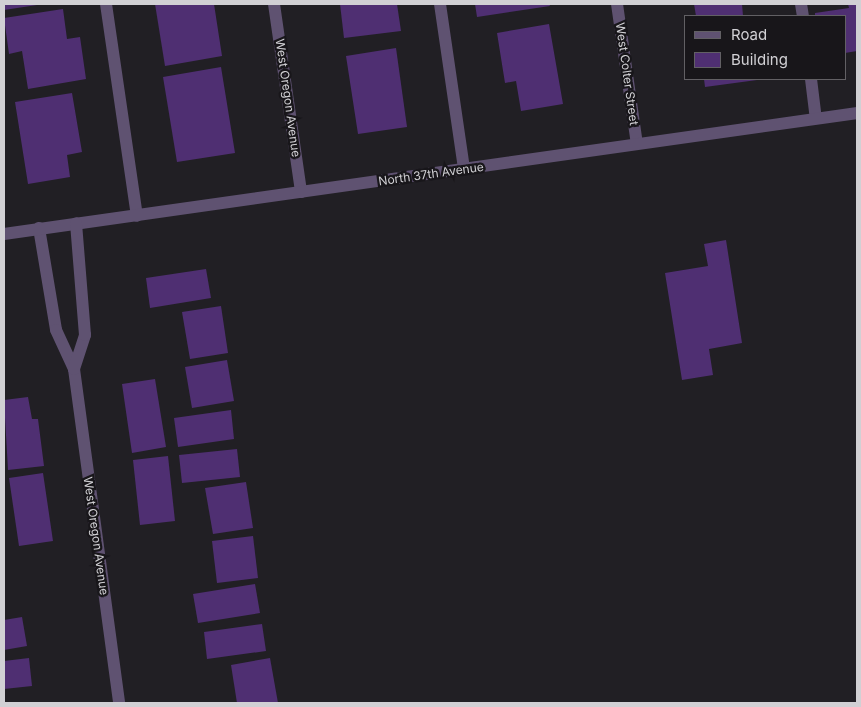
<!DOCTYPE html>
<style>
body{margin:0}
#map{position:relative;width:861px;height:707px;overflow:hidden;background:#211f24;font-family:Inter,sans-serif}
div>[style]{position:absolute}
.building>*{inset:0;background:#4f2f72}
.minor>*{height:12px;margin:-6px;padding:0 6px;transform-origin:6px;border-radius:6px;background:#5f5271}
span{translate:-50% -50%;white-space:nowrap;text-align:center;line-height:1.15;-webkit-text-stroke:4.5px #18161a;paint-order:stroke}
.street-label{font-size:12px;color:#d1d0d4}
.frame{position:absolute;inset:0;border:5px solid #d1d0d4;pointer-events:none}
.legend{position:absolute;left:684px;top:15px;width:162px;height:65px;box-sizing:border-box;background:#18161a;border:1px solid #626064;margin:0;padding:6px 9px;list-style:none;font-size:15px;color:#d1d0d4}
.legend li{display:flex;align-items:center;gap:10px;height:25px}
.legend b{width:25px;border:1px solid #626064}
</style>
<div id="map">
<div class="building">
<i style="clip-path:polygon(4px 4px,37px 4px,37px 5px,4px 10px)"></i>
<i style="clip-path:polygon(155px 4px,214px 4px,222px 56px,165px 66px)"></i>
<i style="clip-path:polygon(340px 4px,397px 4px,401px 31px,344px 38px)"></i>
<i style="clip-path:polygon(475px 4px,549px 4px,550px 6px,477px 17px)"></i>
<i style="clip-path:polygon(694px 4px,742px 4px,743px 16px,696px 16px)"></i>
<i style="clip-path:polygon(848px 4px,857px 4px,857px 51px,845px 53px,845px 16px,815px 16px,815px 13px,849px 8px)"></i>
<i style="clip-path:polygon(63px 9px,67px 39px,80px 37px,86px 79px,28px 89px,22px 51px,9px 54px,4px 18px)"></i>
<i style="clip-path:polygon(549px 24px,563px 104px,521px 111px,516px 81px,505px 83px,497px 33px)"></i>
<i style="clip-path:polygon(396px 48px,407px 127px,358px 134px,346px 56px)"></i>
<i style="clip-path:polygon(221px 67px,235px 153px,177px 162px,163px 77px)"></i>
<i style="clip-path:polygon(704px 79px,757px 79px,757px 80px,705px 87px)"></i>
<i style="clip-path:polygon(72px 93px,82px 152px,67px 155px,70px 177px,28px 184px,15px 102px)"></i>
<i style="clip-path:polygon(726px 240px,742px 343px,709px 349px,713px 375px,682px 380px,665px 273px,708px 266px,704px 244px)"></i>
<i style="clip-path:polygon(206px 269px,211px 298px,150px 308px,146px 278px)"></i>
<i style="clip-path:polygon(221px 306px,228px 353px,190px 359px,182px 312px)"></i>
<i style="clip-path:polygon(227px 360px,234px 401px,192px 408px,185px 367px)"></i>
<i style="clip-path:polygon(155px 379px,166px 447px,132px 453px,122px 384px)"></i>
<i style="clip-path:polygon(28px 397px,32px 419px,38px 419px,44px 466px,8px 470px,4px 400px)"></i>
<i style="clip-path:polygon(231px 410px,234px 439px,178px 447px,174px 418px)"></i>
<i style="clip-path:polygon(237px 449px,240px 477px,182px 483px,179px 455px)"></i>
<i style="clip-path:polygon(168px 456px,175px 521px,140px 525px,133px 460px)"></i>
<i style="clip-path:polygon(43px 473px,53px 541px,19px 546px,9px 478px)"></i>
<i style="clip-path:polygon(246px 482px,253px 528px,213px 534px,205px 488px)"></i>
<i style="clip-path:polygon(253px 536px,258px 578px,217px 583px,212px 541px)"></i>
<i style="clip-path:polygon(255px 584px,260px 613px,198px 623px,193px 594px)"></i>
<i style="clip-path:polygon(22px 617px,27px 646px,4px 650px,4px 620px)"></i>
<i style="clip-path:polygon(262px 624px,266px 651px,207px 659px,204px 632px)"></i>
<i style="clip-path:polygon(29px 658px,32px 686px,4px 689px,4px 661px)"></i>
<i style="clip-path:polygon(270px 658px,278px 703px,237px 703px,231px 665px)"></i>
</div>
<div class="minor">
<i style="left:106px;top:4px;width:214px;rotate:81.7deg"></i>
<i style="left:274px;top:4px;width:190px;rotate:81.8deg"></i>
<i style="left:440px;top:4px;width:167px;rotate:81.7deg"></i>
<i style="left:617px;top:4px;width:141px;rotate:81.9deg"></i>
<i style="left:801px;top:4px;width:12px;rotate:81deg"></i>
<i style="left:811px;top:79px;width:39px;rotate:83deg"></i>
<i style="left:39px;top:228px;width:103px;rotate:80.5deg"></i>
<i style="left:56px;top:330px;width:43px;rotate:65.2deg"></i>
<i style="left:74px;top:369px;width:337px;rotate:82.3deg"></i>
<i style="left:4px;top:234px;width:862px;rotate:-8.07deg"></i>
<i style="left:74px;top:369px;width:36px;rotate:-72deg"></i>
<i style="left:85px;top:335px;width:112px;rotate:-94.6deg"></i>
</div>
<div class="street-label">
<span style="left:627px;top:74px;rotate:82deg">West Colter Street</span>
<span style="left:288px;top:98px;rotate:82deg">West Oregon Avenue</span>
<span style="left:431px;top:174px;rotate:-8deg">North 37th Avenue</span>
<span style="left:96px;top:536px;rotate:82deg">West Oregon Avenue</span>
</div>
<div class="frame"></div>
<ul class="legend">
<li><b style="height:6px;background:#5f5271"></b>Road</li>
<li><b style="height:14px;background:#4f2f72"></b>Building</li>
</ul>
</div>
